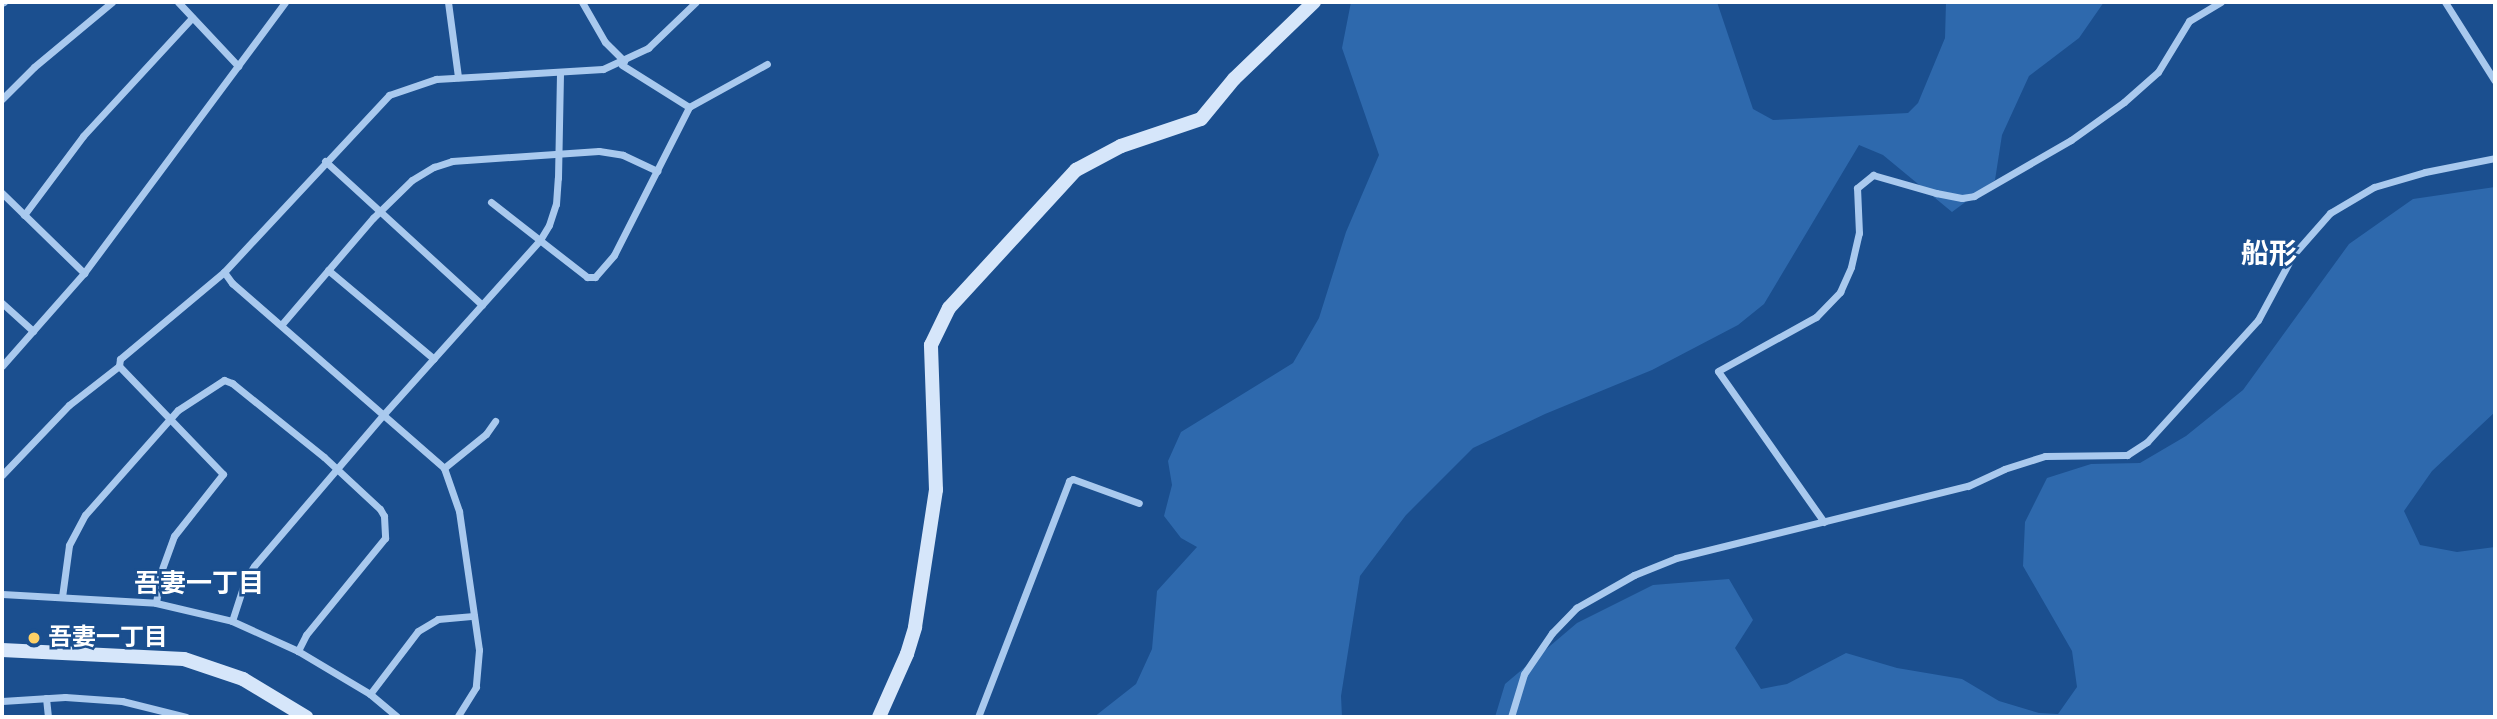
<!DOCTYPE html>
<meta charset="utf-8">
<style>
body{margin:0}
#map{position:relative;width:2497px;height:719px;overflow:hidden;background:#1b4f8f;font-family:"Roboto Condensed","Noto Sans JP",sans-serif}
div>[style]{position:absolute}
.green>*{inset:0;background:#2e69ad}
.street>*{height:7px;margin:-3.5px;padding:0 3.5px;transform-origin:3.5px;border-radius:3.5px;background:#a9c9ee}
.secondary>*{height:14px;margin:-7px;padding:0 7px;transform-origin:7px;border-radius:7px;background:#d6e6fa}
.dots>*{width:19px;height:19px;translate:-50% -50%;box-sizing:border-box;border:4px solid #1b4f8f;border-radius:50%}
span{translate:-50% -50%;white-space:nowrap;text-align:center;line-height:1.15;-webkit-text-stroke:5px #1b4f8f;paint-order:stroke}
.poi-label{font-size:24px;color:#fff;font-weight:700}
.left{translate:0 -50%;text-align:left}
.neighbourhood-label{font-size:26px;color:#fff;font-weight:700}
.quarter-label{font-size:28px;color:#fff;font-weight:700}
.frame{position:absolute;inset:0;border:4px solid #fff;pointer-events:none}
</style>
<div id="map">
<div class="green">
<i style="clip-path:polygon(1351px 2px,1717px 2px,1753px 109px,1773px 120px,1908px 113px,1918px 103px,1945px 38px,1946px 2px,2104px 2px,2079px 38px,2029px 76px,2002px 135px,1995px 180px,1952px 212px,1883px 155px,1859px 145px,1764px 304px,1738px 325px,1652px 370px,1545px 414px,1473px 448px,1406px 515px,1360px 576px,1341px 696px,1342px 717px,1094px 717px,1136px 684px,1152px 649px,1157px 591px,1197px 547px,1181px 538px,1164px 516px,1172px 485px,1168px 461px,1181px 432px,1293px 363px,1319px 318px,1346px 232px,1379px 155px,1342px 48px)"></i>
<i style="clip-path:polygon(2495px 187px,2495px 412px,2432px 471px,2404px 511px,2420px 545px,2457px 552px,2495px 547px,2495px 717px,1495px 717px,1505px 684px,1577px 623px,1653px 585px,1729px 579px,1753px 620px,1735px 648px,1761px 689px,1787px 684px,1846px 653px,1897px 668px,1962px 679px,1999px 701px,2039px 713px,2058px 714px,2077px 687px,2072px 651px,2023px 566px,2025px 522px,2047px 478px,2091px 464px,2140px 463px,2186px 436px,2243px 390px,2349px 244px,2413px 199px)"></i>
</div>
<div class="street">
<i style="left:178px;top:2px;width:88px;rotate:46.8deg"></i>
<i style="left:448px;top:2px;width:76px;rotate:82.4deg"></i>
<i style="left:582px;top:2px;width:46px;rotate:60.1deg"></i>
<i style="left:605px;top:42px;width:27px;rotate:45deg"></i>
<i style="left:624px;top:61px;width:4px;rotate:117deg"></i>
<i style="left:622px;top:65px;width:79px;rotate:32.1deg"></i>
<i style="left:2445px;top:2px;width:93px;rotate:57.7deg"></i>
<i style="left:2px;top:3px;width:2px;rotate:-27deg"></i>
<i style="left:2px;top:99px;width:45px;rotate:-45deg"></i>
<i style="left:34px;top:67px;width:102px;rotate:-39.8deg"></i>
<i style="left:325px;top:161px;width:213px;rotate:42.5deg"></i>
<i style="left:2px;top:193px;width:115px;rotate:44.3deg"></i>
<i style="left:491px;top:202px;width:122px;rotate:38deg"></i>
<i style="left:587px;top:277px;width:8px"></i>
<i style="left:595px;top:277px;width:29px;rotate:-49deg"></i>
<i style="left:614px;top:255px;width:166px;rotate:-63.1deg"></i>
<i style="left:689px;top:107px;width:89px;rotate:-28.9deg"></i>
<i style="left:24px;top:215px;width:99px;rotate:-53.2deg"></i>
<i style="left:83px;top:136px;width:161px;rotate:-47.3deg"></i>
<i style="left:328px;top:270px;width:138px;rotate:40deg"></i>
<i style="left:224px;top:272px;width:14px;rotate:54deg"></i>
<i style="left:232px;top:283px;width:281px;rotate:41.1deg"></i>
<i style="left:444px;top:468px;width:46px;rotate:70.8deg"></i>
<i style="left:459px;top:511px;width:140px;rotate:81.8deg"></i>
<i style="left:479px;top:650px;width:37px;rotate:95deg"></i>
<i style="left:476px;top:687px;width:36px;rotate:122deg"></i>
<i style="left:2px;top:303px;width:42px;rotate:42.1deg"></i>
<i style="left:282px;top:324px;width:140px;rotate:-49.4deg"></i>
<i style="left:373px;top:218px;width:54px;rotate:-44.3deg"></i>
<i style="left:412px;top:180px;width:26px;rotate:-31deg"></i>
<i style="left:434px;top:167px;width:19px;rotate:-18deg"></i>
<i style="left:452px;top:161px;width:147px;rotate:-3.9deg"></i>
<i style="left:599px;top:151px;width:24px;rotate:9deg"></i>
<i style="left:623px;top:155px;width:38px;rotate:25deg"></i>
<i style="left:2px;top:366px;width:124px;rotate:-48.6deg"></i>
<i style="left:84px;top:273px;width:337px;rotate:-53.4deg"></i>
<i style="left:119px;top:366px;width:150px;rotate:46.1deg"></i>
<i style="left:223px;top:474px;width:79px;rotate:128.3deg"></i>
<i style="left:174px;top:536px;width:37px;rotate:110deg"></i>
<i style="left:161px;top:571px;width:32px;rotate:99deg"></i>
<i style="left:444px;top:468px;width:54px;rotate:-39deg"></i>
<i style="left:486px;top:434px;width:16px;rotate:-55deg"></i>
<i style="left:2px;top:475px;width:97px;rotate:-46.3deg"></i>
<i style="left:69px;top:405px;width:63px;rotate:-38deg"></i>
<i style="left:119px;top:366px;width:7px;rotate:-82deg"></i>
<i style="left:120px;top:359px;width:136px;rotate:-39.9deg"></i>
<i style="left:224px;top:272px;width:242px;rotate:-47deg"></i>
<i style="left:389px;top:95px;width:50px;rotate:-18.8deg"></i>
<i style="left:436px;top:79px;width:167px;rotate:-3.4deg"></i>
<i style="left:603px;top:69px;width:50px;rotate:-25deg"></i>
<i style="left:648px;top:48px;width:66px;rotate:-43.8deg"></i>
<i style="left:1824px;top:522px;width:184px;rotate:-125.1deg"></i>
<i style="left:1718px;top:371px;width:112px;rotate:-28.9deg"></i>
<i style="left:1816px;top:317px;width:35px;rotate:-46deg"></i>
<i style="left:1840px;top:292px;width:27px;rotate:-66deg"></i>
<i style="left:1851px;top:267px;width:35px;rotate:-77deg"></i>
<i style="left:1859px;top:233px;width:45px;rotate:-92.5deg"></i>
<i style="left:1857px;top:188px;width:21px;rotate:-39deg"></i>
<i style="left:1873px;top:175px;width:66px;rotate:15.9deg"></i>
<i style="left:1936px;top:193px;width:26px;rotate:11deg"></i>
<i style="left:1962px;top:198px;width:12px;rotate:-9deg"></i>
<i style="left:1974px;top:196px;width:112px;rotate:-30deg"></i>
<i style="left:2071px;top:140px;width:65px;rotate:-35.6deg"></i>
<i style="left:2124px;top:102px;width:45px;rotate:-41.4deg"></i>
<i style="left:2158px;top:72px;width:60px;rotate:-58.7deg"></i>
<i style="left:2189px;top:21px;width:37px;rotate:-31deg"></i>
<i style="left:2px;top:594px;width:154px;rotate:3.3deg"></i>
<i style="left:156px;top:603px;width:78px;rotate:13.3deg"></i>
<i style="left:232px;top:621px;width:72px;rotate:24.4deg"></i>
<i style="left:298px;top:651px;width:84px;rotate:30.8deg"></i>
<i style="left:370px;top:694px;width:35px;rotate:40deg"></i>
<i style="left:62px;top:597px;width:52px;rotate:-82.3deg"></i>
<i style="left:69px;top:545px;width:34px;rotate:-62deg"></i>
<i style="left:85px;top:515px;width:140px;rotate:-48.5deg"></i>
<i style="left:178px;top:410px;width:55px;rotate:-33.1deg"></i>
<i style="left:224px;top:380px;width:9px;rotate:21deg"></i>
<i style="left:232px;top:383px;width:118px;rotate:38.8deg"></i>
<i style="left:324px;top:457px;width:76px;rotate:42.9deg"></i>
<i style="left:380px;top:509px;width:8px;rotate:60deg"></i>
<i style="left:384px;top:516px;width:22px;rotate:87deg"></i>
<i style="left:385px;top:538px;width:125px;rotate:129.2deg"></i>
<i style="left:306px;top:635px;width:18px;rotate:117deg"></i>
<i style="left:232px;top:621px;width:45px;rotate:-72deg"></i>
<i style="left:246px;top:578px;width:14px;rotate:-56deg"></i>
<i style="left:254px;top:566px;width:199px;rotate:-49.5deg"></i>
<i style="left:383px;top:415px;width:235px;rotate:-48.1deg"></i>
<i style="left:540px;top:240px;width:17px;rotate:-59deg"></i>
<i style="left:549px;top:225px;width:22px;rotate:-72deg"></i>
<i style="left:556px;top:204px;width:26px;rotate:-86deg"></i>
<i style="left:558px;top:178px;width:106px;rotate:-88.9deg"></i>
<i style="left:370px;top:694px;width:79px;rotate:-52.7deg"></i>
<i style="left:418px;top:631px;width:23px;rotate:-31deg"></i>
<i style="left:438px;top:619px;width:36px;rotate:-5deg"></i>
<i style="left:46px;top:698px;width:19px;rotate:84deg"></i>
<i style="left:2px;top:701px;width:63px;rotate:-3.6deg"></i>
<i style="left:65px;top:697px;width:57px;rotate:4deg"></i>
<i style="left:122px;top:701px;width:66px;rotate:14deg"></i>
<i style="left:978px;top:717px;width:253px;rotate:-68.9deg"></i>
<i style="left:1069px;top:481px;width:4px;rotate:-27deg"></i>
<i style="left:1073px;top:479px;width:70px;rotate:20deg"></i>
<i style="left:1511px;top:717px;width:45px;rotate:-73.2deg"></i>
<i style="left:1524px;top:674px;width:50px;rotate:-55.7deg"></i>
<i style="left:1552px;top:633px;width:35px;rotate:-46deg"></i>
<i style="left:1576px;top:608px;width:67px;rotate:-29.6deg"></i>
<i style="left:1634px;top:575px;width:45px;rotate:-22deg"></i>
<i style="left:1676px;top:558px;width:301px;rotate:-13.9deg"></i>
<i style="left:1968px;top:486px;width:40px;rotate:-25deg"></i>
<i style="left:2004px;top:469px;width:43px;rotate:-17.6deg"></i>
<i style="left:2045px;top:456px;width:82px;rotate:-0.7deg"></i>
<i style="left:2127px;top:455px;width:24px;rotate:-33deg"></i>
<i style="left:2147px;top:442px;width:165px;rotate:-47.7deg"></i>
<i style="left:2258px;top:320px;width:74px;rotate:-61.7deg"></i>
<i style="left:2293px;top:255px;width:56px;rotate:-48.6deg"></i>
<i style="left:2330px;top:213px;width:51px;rotate:-30.6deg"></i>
<i style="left:2374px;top:187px;width:53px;rotate:-16.4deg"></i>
<i style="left:2425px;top:172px;width:71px;rotate:-11.3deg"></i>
</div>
<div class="secondary">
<i style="left:2px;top:650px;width:182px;rotate:2.8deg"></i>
<i style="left:184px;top:659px;width:62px;rotate:18.7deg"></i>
<i style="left:243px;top:679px;width:74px;rotate:31.1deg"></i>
<i style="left:879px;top:717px;width:69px;rotate:-66deg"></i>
<i style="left:907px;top:654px;width:28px;rotate:-73deg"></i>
<i style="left:915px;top:627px;width:139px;rotate:-81.3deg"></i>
<i style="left:936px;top:490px;width:145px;rotate:-92deg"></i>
<i style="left:931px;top:345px;width:41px;rotate:-64.1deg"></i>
<i style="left:949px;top:308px;width:188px;rotate:-47.4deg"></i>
<i style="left:1076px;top:170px;width:51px;rotate:-28.1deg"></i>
<i style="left:1121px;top:146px;width:84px;rotate:-18.6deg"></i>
<i style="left:1201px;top:119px;width:52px;rotate:-50.5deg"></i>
<i style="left:1234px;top:79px;width:111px;rotate:-43.9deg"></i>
</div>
<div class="dots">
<i style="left:34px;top:638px;background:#ffd166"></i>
</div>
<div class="poi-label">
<span class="left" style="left:48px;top:638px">吾妻一丁目</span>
</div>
<div class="neighbourhood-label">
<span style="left:199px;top:584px">吾妻一丁目</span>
</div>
<div class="quarter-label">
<span style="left:2269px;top:254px">船形</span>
</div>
<div class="frame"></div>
</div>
